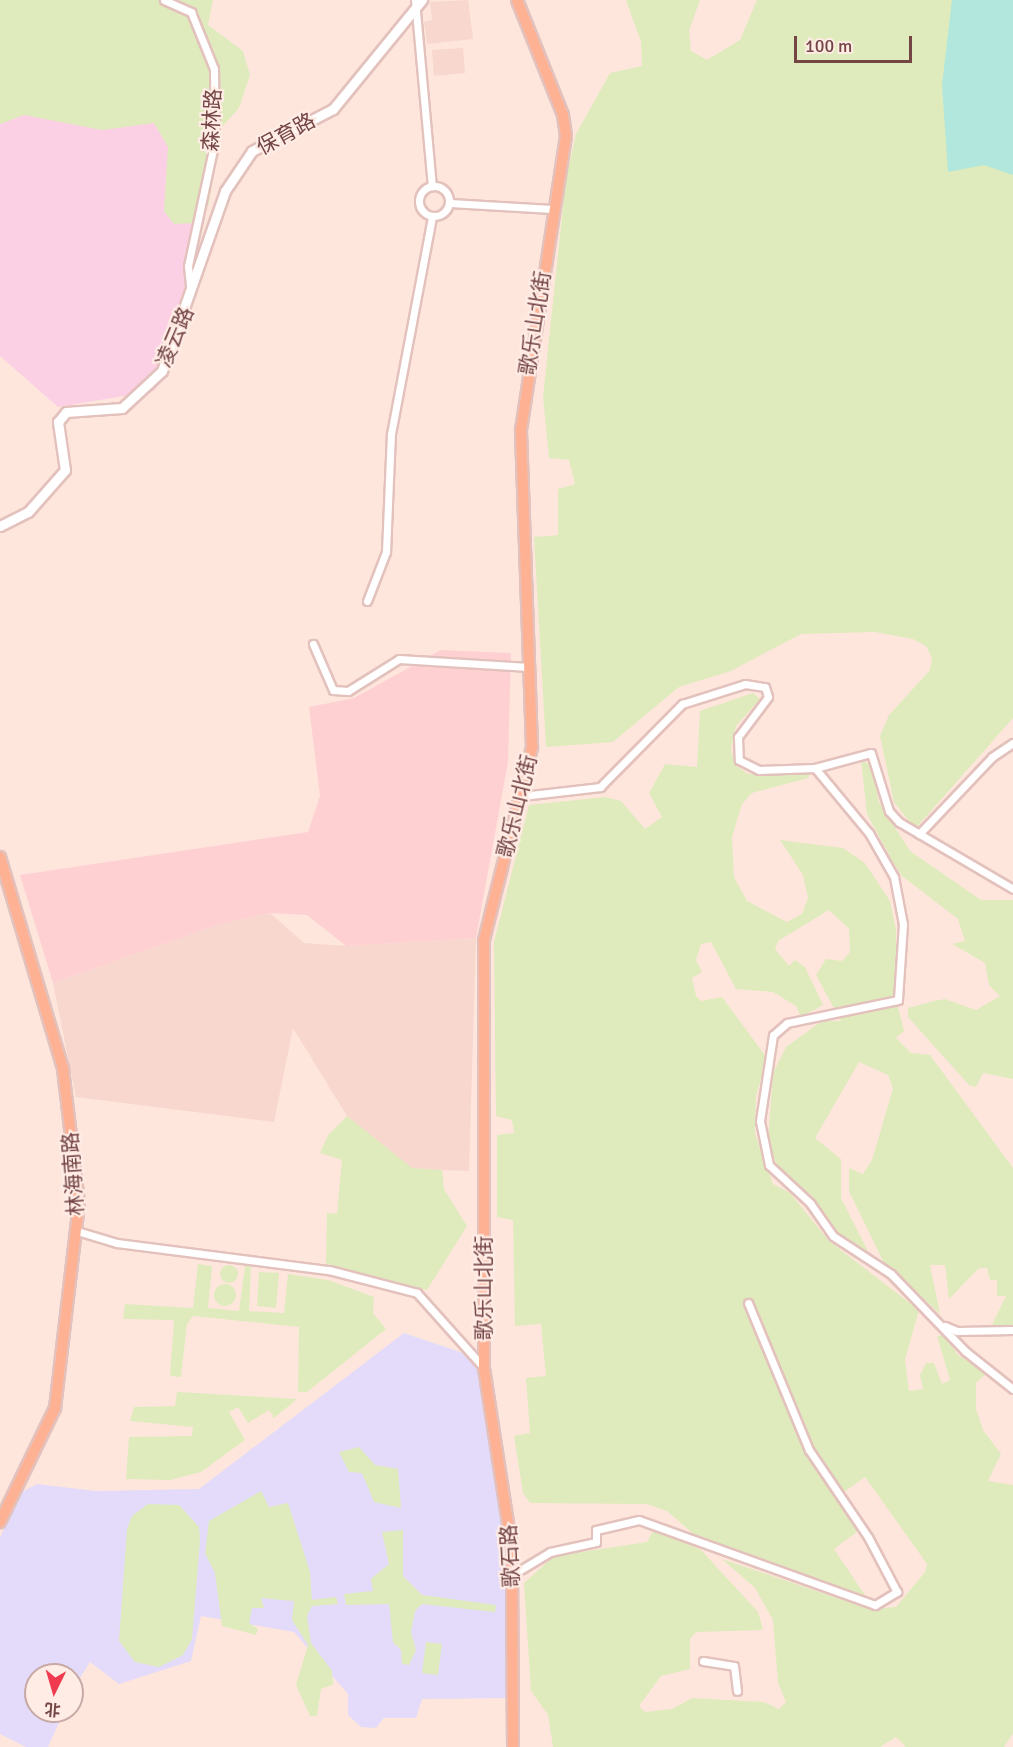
<!DOCTYPE html>
<meta charset="utf-8">
<style>
body{margin:0}
#map{position:relative;width:1013px;height:1747px;overflow:hidden;background:#fee6dd;font-family:Signika,"Noto Sans SC",sans-serif}
div>[style]{position:absolute}
.residential>*{inset:0;background:#f7d7ce}
.commercial>*{inset:0;background:#ffd0d2}
.education>*{inset:0;background:#e3dbf9}
.medical>*{inset:0;background:#fcd0e4}
.green>*{inset:0;background:#dfebbc}
.round{border-radius:50%}
.water>*{inset:0;background:#b1e7dd}
.roads{filter:drop-shadow(2px 0 #e3c1bc) drop-shadow(-2px 0 #e3c1bc) drop-shadow(0 2px #e3c1bc) drop-shadow(0 -2px #e3c1bc)}
.street>*{height:7px;margin:-3.5px;padding:0 3.5px;transform-origin:3.5px;border-radius:3.5px;background:#fff}
.street>.ring{margin:-3.5px;padding:0;box-sizing:content-box;background:none;border:7px solid #fff;border-radius:50%}
.secondary>*{height:9px;margin:-4.5px;padding:0 4.5px;transform-origin:4.5px;border-radius:4.5px;background:#fff}
.primary>*{height:10px;margin:-5px;padding:0 5px;transform-origin:5px;border-radius:5px;background:#ffb193}
span{translate:-50% -50%;white-space:nowrap;text-align:center;line-height:1.15;-webkit-text-stroke:4.5px #ffece5;paint-order:stroke}
.street-label{font-size:21px;color:#744545}
.north{position:absolute;left:24px;top:1663px;width:60px;height:60px;box-sizing:border-box;background:#ffece5;border:2px solid #c7a9a5;border-radius:50%;rotate:185deg;font-size:16px;font-weight:700;line-height:24px;text-align:center;color:#744545}
.north::after{content:'';display:block;margin:auto;width:21px;height:27px;background:#f03a50;clip-path:polygon(50% 0,100% 100%,50% 72%,0 100%)}
.scale{position:absolute;left:794px;top:36px;width:118px;height:27px;box-sizing:border-box;border:3px solid #744545;border-top:0;padding-left:8px;font-size:18px;line-height:21px;white-space:nowrap;color:#744545;-webkit-text-stroke:4px #ffece5;paint-order:stroke}
</style>
<div id="map">
<div class="residential">
<i style="clip-path:polygon(468px 0,473px 39px,427px 44px,424px 22px,432px 20px,430px 2px)"></i>
<i style="clip-path:polygon(463px 48px,465px 73px,434px 76px,432px 50px)"></i>
<i style="clip-path:polygon(270px 913px,304px 943px,346px 946px,476px 938px,469px 1171px,412px 1169px,347px 1116px,293px 1028px,274px 1122px,76px 1097px,53px 983px,220px 924px)"></i>
</div>
<div class="commercial">
<i style="clip-path:polygon(441px 650px,511px 653px,508px 762px,476px 938px,346px 946px,307px 915px,270px 913px,220px 924px,53px 983px,20px 875px,308px 832px,320px 796px,309px 707px,354px 698px)"></i>
</div>
<div class="education">
<i style="clip-path:polygon(404px 1333px,469px 1355px,483px 1380px,504px 1541px,508px 1698px,422px 1699px,416px 1718px,384px 1718px,376px 1728px,361px 1727px,348px 1715px,348px 1694px,294px 1632px,201px 1616px,191px 1661px,119px 1684px,90px 1662px,72px 1691px,72px 1675px,36px 1675px,36px 1711px,64px 1711px,48px 1747px,26px 1747px,0 1734px,0 1538px,18px 1494px,37px 1484px,96px 1491px,199px 1489px)"></i>
</div>
<div class="medical">
<i style="clip-path:polygon(0 94px,209px 124px,190px 318px,175px 362px,154px 391px,58px 407px,0 356px)"></i>
</div>
<div class="green">
<i style="clip-path:polygon(0 0,213px 0,208px 25px,243px 51px,250px 75px,239px 108px,221px 128px,209px 204px,196px 223px,174px 224px,164px 211px,168px 147px,154px 123px,102px 130px,24px 115px,0 124px)"></i>
<i style="clip-path:polygon(626px 0,700px 0,689px 31px,691px 51px,707px 60px,740px 40px,757px 0,1013px 0,1013px 718px,915px 829px,894px 802px,880px 736px,889px 715px,930px 670px,932px 658px,926px 646px,913px 639px,875px 632px,801px 634px,731px 671px,679px 687px,613px 742px,546px 747px,534px 537px,558px 535px,558px 489px,575px 484px,569px 460px,549px 458px,543px 397px,566px 178px,576px 134px,610px 73px,642px 66px,641px 42px)"></i>
<i style="clip-path:polygon(753px 693px,760px 699px,736px 726px,731px 749px,735px 765px,748px 774px,811px 772px,808px 778px,752px 793px,742px 804px,732px 837px,734px 877px,747px 901px,787px 922px,802px 914px,808px 898px,803px 875px,780px 840px,843px 848px,865px 863px,890px 901px,896px 930px,896px 999px,904px 1031px,896px 1038px,911px 1053px,930px 1055px,1013px 1168px,1013px 1327px,991px 1327px,1006px 1296px,997px 1296px,997px 1280px,990px 1280px,987px 1268px,979px 1268px,949px 1299px,945px 1265px,930px 1265px,940px 1314px,883px 1261px,849px 1191px,849px 1168px,863px 1174px,872px 1160px,893px 1088px,888px 1075px,859px 1062px,815px 1138px,841px 1159px,841px 1198px,872px 1259px,837px 1233px,813px 1199px,779px 1172px,768px 1139px,773px 1073px,786px 1047px,822px 1021px,841px 1021px,816px 975px,826px 959px,842px 961px,850px 952px,849px 929px,829px 910px,778px 941px,775px 949px,789px 966px,795px 960px,805px 967px,823px 1005px,801px 1017px,796px 1006px,773px 992px,736px 989px,711px 942px,701px 944px,696px 960px,702px 972px,692px 978px,696px 996px,701px 1001px,722px 997px,767px 1058px,756px 1096px,755px 1134px,773px 1184px,790px 1193px,829px 1241px,919px 1310px,905px 1360px,909px 1391px,923px 1389px,920px 1375px,926px 1363px,934px 1363px,942px 1384px,950px 1380px,937px 1336px,944px 1335px,958px 1355px,987px 1373px,976px 1383px,976px 1409px,983px 1430px,1001px 1454px,988px 1481px,1013px 1485px,1013px 1733px,1004px 1747px,906px 1747px,896px 1737px,880px 1747px,553px 1747px,548px 1715px,531px 1691px,524px 1583px,554px 1556px,647px 1542px,654px 1529px,701px 1550px,758px 1612px,763px 1630px,696px 1632px,690px 1639px,690px 1669px,661px 1676px,639px 1706px,645px 1712px,672px 1709px,692px 1698px,764px 1702px,779px 1709px,786px 1702px,778px 1683px,773px 1620px,755px 1588px,722px 1559px,869px 1609px,896px 1607px,925px 1572px,927px 1564px,865px 1477px,836px 1498px,858px 1531px,834px 1549px,867px 1598px,698px 1538px,667px 1511px,647px 1504px,530px 1503px,523px 1493px,514px 1436px,530px 1433px,526px 1378px,546px 1376px,541px 1324px,515px 1326px,513px 1220px,497px 1217px,497px 1135px,514px 1133px,512px 1120px,496px 1116px,494px 942px,529px 805px,605px 797px,621px 801px,645px 829px,662px 817px,649px 793px,665px 764px,697px 767px,700px 711px)"></i>
<i style="clip-path:polygon(861px 760px,871px 765px,879px 802px,910px 851px,981px 900px,1013px 900px,1013px 1079px,983px 1073px,976px 1087px,969px 1085px,908px 1017px,908px 1008px,934px 1001px,945px 999px,976px 1010px,1000px 996px,989px 985px,985px 963px,952px 944px,965px 941px,958px 919px,902px 876px,893px 862px,867px 814px)"></i>
<i style="clip-path:polygon(347px 1116px,412px 1168px,442px 1170px,444px 1189px,467px 1226px,427px 1290px,326px 1264px,327px 1213px,337px 1214px,342px 1160px,320px 1153px,328px 1135px)"></i>
<i style="clip-path:polygon(198px 1264px,212px 1266px,208px 1308px,239px 1311px,245px 1266px,251px 1266px,249px 1311px,284px 1313px,288px 1274px,328px 1280px,374px 1297px,373px 1313px,386px 1329px,307px 1392px,298px 1392px,299px 1327px,193px 1316px,187px 1324px,181px 1377px,170px 1376px,174px 1320px,123px 1319px,125px 1304px,193px 1308px)"></i>
<i class="round" style="left:220px;top:1265px;width:18px;height:18px"></i>
<i style="clip-path:polygon(259px 1272px,279px 1273px,276px 1308px,257px 1306px)"></i>
<i class="round" style="left:214px;top:1284px;width:22px;height:22px"></i>
<i style="clip-path:polygon(177px 1392px,297px 1399px,274px 1418px,269px 1410px,248px 1423px,238px 1407px,229px 1412px,245px 1440px,201px 1472px,170px 1480px,126px 1479px,129px 1437px,192px 1436px,193px 1427px,130px 1421px,134px 1407px,175px 1406px)"></i>
<i style="clip-path:polygon(359px 1447px,375px 1465px,398px 1469px,401px 1508px,374px 1502px,362px 1473px,349px 1472px,339px 1452px)"></i>
<i style="clip-path:polygon(261px 1491px,269px 1507px,288px 1503px,310px 1572px,312px 1600px,336px 1597px,338px 1604px,312px 1606px,307px 1616px,311px 1643px,332px 1671px,333px 1685px,321px 1689px,317px 1716px,310px 1716px,296px 1685px,308px 1645px,292px 1620px,294px 1601px,261px 1598px,264px 1608px,252px 1608px,249px 1623px,258px 1629px,256px 1635px,222px 1626px,215px 1573px,205px 1553px,209px 1521px)"></i>
<i style="clip-path:polygon(148px 1504px,179px 1505px,199px 1527px,200px 1540px,192px 1639px,183px 1655px,159px 1667px,135px 1662px,119px 1641px,127px 1529px,132px 1516px)"></i>
<i style="clip-path:polygon(403px 1530px,403px 1576px,422px 1595px,496px 1605px,495px 1612px,422px 1604px,415px 1611px,411px 1632px,416px 1650px,409px 1665px,402px 1664px,401px 1650px,393px 1642px,389px 1604px,346px 1605px,344px 1594px,373px 1591px,371px 1579px,389px 1564px,382px 1532px)"></i>
<i style="clip-path:polygon(426px 1642px,442px 1644px,438px 1675px,422px 1673px)"></i>
</div>
<div class="water">
<i style="clip-path:polygon(952px 0,1013px 0,1013px 175px,984px 165px,948px 172px,942px 85px)"></i>
</div>
<div class="roads">
<div class="street">
<i style="left:164px;top:0;width:30px;rotate:24deg"></i>
<i style="left:191px;top:12px;width:61px;rotate:68deg"></i>
<i style="left:214px;top:69px;width:71px;rotate:89.2deg"></i>
<i style="left:215px;top:140px;width:129px;rotate:102.1deg"></i>
<i style="left:188px;top:266px;width:20px;rotate:84deg"></i>
<i style="left:415px;top:0;width:187px;rotate:84.8deg"></i>
<i class="ring" style="left:419px;top:186px;width:23px;height:23px"></i>
<i style="left:449px;top:203px;width:104px;rotate:3.3deg"></i>
<i style="left:367px;top:601px;width:53px;rotate:-68.8deg"></i>
<i style="left:386px;top:552px;width:118px;rotate:-87.6deg"></i>
<i style="left:391px;top:434px;width:222px;rotate:-79.3deg"></i>
<i style="left:313px;top:644px;width:50px;rotate:66.5deg"></i>
<i style="left:333px;top:690px;width:15px;rotate:4deg"></i>
<i style="left:348px;top:691px;width:60px;rotate:-32.1deg"></i>
<i style="left:399px;top:659px;width:130px;rotate:3.5deg"></i>
<i style="left:815px;top:768px;width:58px;rotate:-15deg"></i>
<i style="left:871px;top:753px;width:61px;rotate:72.8deg"></i>
<i style="left:889px;top:811px;width:15px;rotate:48deg"></i>
<i style="left:899px;top:822px;width:132px;rotate:30.4deg"></i>
<i style="left:522px;top:796px;width:79px;rotate:-6.6deg"></i>
<i style="left:600px;top:787px;width:117px;rotate:-45.3deg"></i>
<i style="left:682px;top:704px;width:66px;rotate:-17.6deg"></i>
<i style="left:745px;top:684px;width:20px;rotate:9deg"></i>
<i style="left:765px;top:687px;width:10px;rotate:73deg"></i>
<i style="left:768px;top:697px;width:50px;rotate:126.9deg"></i>
<i style="left:738px;top:737px;width:23px;rotate:88deg"></i>
<i style="left:739px;top:760px;width:22px;rotate:27deg"></i>
<i style="left:759px;top:770px;width:56px;rotate:-2deg"></i>
<i style="left:815px;top:768px;width:85px;rotate:50.3deg"></i>
<i style="left:869px;top:833px;width:51px;rotate:60.4deg"></i>
<i style="left:894px;top:877px;width:48px;rotate:79.2deg"></i>
<i style="left:903px;top:924px;width:76px;rotate:93.8deg"></i>
<i style="left:898px;top:1000px;width:113px;rotate:168.3deg"></i>
<i style="left:787px;top:1023px;width:18px;rotate:139deg"></i>
<i style="left:773px;top:1035px;width:87px;rotate:98.6deg"></i>
<i style="left:760px;top:1121px;width:45px;rotate:78.4deg"></i>
<i style="left:769px;top:1165px;width:56px;rotate:42.8deg"></i>
<i style="left:810px;top:1203px;width:40px;rotate:55.1deg"></i>
<i style="left:833px;top:1236px;width:69px;rotate:33.2deg"></i>
<i style="left:891px;top:1274px;width:107px;rotate:46.1deg"></i>
<i style="left:965px;top:1351px;width:61px;rotate:38.4deg"></i>
<i style="left:919px;top:834px;width:106px;rotate:-46.5deg"></i>
<i style="left:992px;top:757px;width:25px;rotate:-34deg"></i>
<i style="left:77px;top:1231px;width:42px;rotate:16.7deg"></i>
<i style="left:117px;top:1243px;width:214px;rotate:7.3deg"></i>
<i style="left:329px;top:1270px;width:91px;rotate:14.6deg"></i>
<i style="left:417px;top:1293px;width:101px;rotate:48.2deg"></i>
<i style="left:945px;top:1326px;width:13px;rotate:23deg"></i>
<i style="left:957px;top:1331px;width:56px;rotate:-1deg"></i>
<i style="left:512px;top:1575px;width:44px;rotate:-31.2deg"></i>
<i style="left:550px;top:1552px;width:47px;rotate:-12.3deg"></i>
<i style="left:596px;top:1542px;width:12px;rotate:-90deg"></i>
<i style="left:596px;top:1530px;width:44px;rotate:-13.1deg"></i>
<i style="left:639px;top:1520px;width:251px;rotate:19.8deg"></i>
<i style="left:875px;top:1605px;width:26px;rotate:-31deg"></i>
<i style="left:897px;top:1592px;width:62px;rotate:-117.8deg"></i>
<i style="left:868px;top:1537px;width:105px;rotate:-124.1deg"></i>
<i style="left:809px;top:1450px;width:159px;rotate:-112.5deg"></i>
<i style="left:703px;top:1661px;width:31px;rotate:9deg"></i>
<i style="left:734px;top:1666px;width:25px;rotate:83deg"></i>
</div>
<div class="secondary">
<i style="left:0;top:526px;width:31px;rotate:-27deg"></i>
<i style="left:28px;top:512px;width:56px;rotate:-48.6deg"></i>
<i style="left:65px;top:470px;width:49px;rotate:-98.3deg"></i>
<i style="left:58px;top:422px;width:13px;rotate:-51deg"></i>
<i style="left:66px;top:412px;width:56px;rotate:-4.1deg"></i>
<i style="left:122px;top:408px;width:54px;rotate:-42.8deg"></i>
<i style="left:162px;top:371px;width:191px;rotate:-70.7deg"></i>
<i style="left:225px;top:191px;width:48px;rotate:-56deg"></i>
<i style="left:252px;top:151px;width:91px;rotate:-27.4deg"></i>
<i style="left:333px;top:109px;width:141px;rotate:-50.8deg"></i>
</div>
<div class="primary">
<i style="left:0;top:857px;width:221px;rotate:73.4deg"></i>
<i style="left:63px;top:1069px;width:136px;rotate:83.2deg"></i>
<i style="left:79px;top:1204px;width:205px;rotate:96.7deg"></i>
<i style="left:55px;top:1408px;width:127px;rotate:115.8deg"></i>
<i style="left:513px;top:1747px;width:198px;rotate:-90.3deg"></i>
<i style="left:512px;top:1549px;width:183px;rotate:-98.8deg"></i>
<i style="left:484px;top:1368px;width:428px;rotate:-90deg"></i>
<i style="left:484px;top:940px;width:199px;rotate:-76deg"></i>
<i style="left:532px;top:747px;width:317px;rotate:-92deg"></i>
<i style="left:521px;top:430px;width:297px;rotate:-81.3deg"></i>
<i style="left:566px;top:136px;width:21px;rotate:-98deg"></i>
<i style="left:563px;top:115px;width:124px;rotate:-111.8deg"></i>
</div>
</div>
<div class="street-label">
<span style="left:212px;top:120px;rotate:-87deg">森林路</span>
<span style="left:286px;top:134px;rotate:-29deg">保育路</span>
<span style="left:535px;top:323px;rotate:-81deg">歌乐山北街</span>
<span style="left:175px;top:337px;rotate:-67deg">凌云路</span>
<span style="left:517px;top:806px;rotate:-76deg">歌乐山北街</span>
<span style="left:73px;top:1174px;rotate:-94deg">林海南路</span>
<span style="left:484px;top:1288px;rotate:-90deg">歌乐山北街</span>
<span style="left:510px;top:1556px;rotate:-93deg">歌石路</span>
</div>
<div class="north">北</div>
<div class="scale">100 m</div>
</div>
